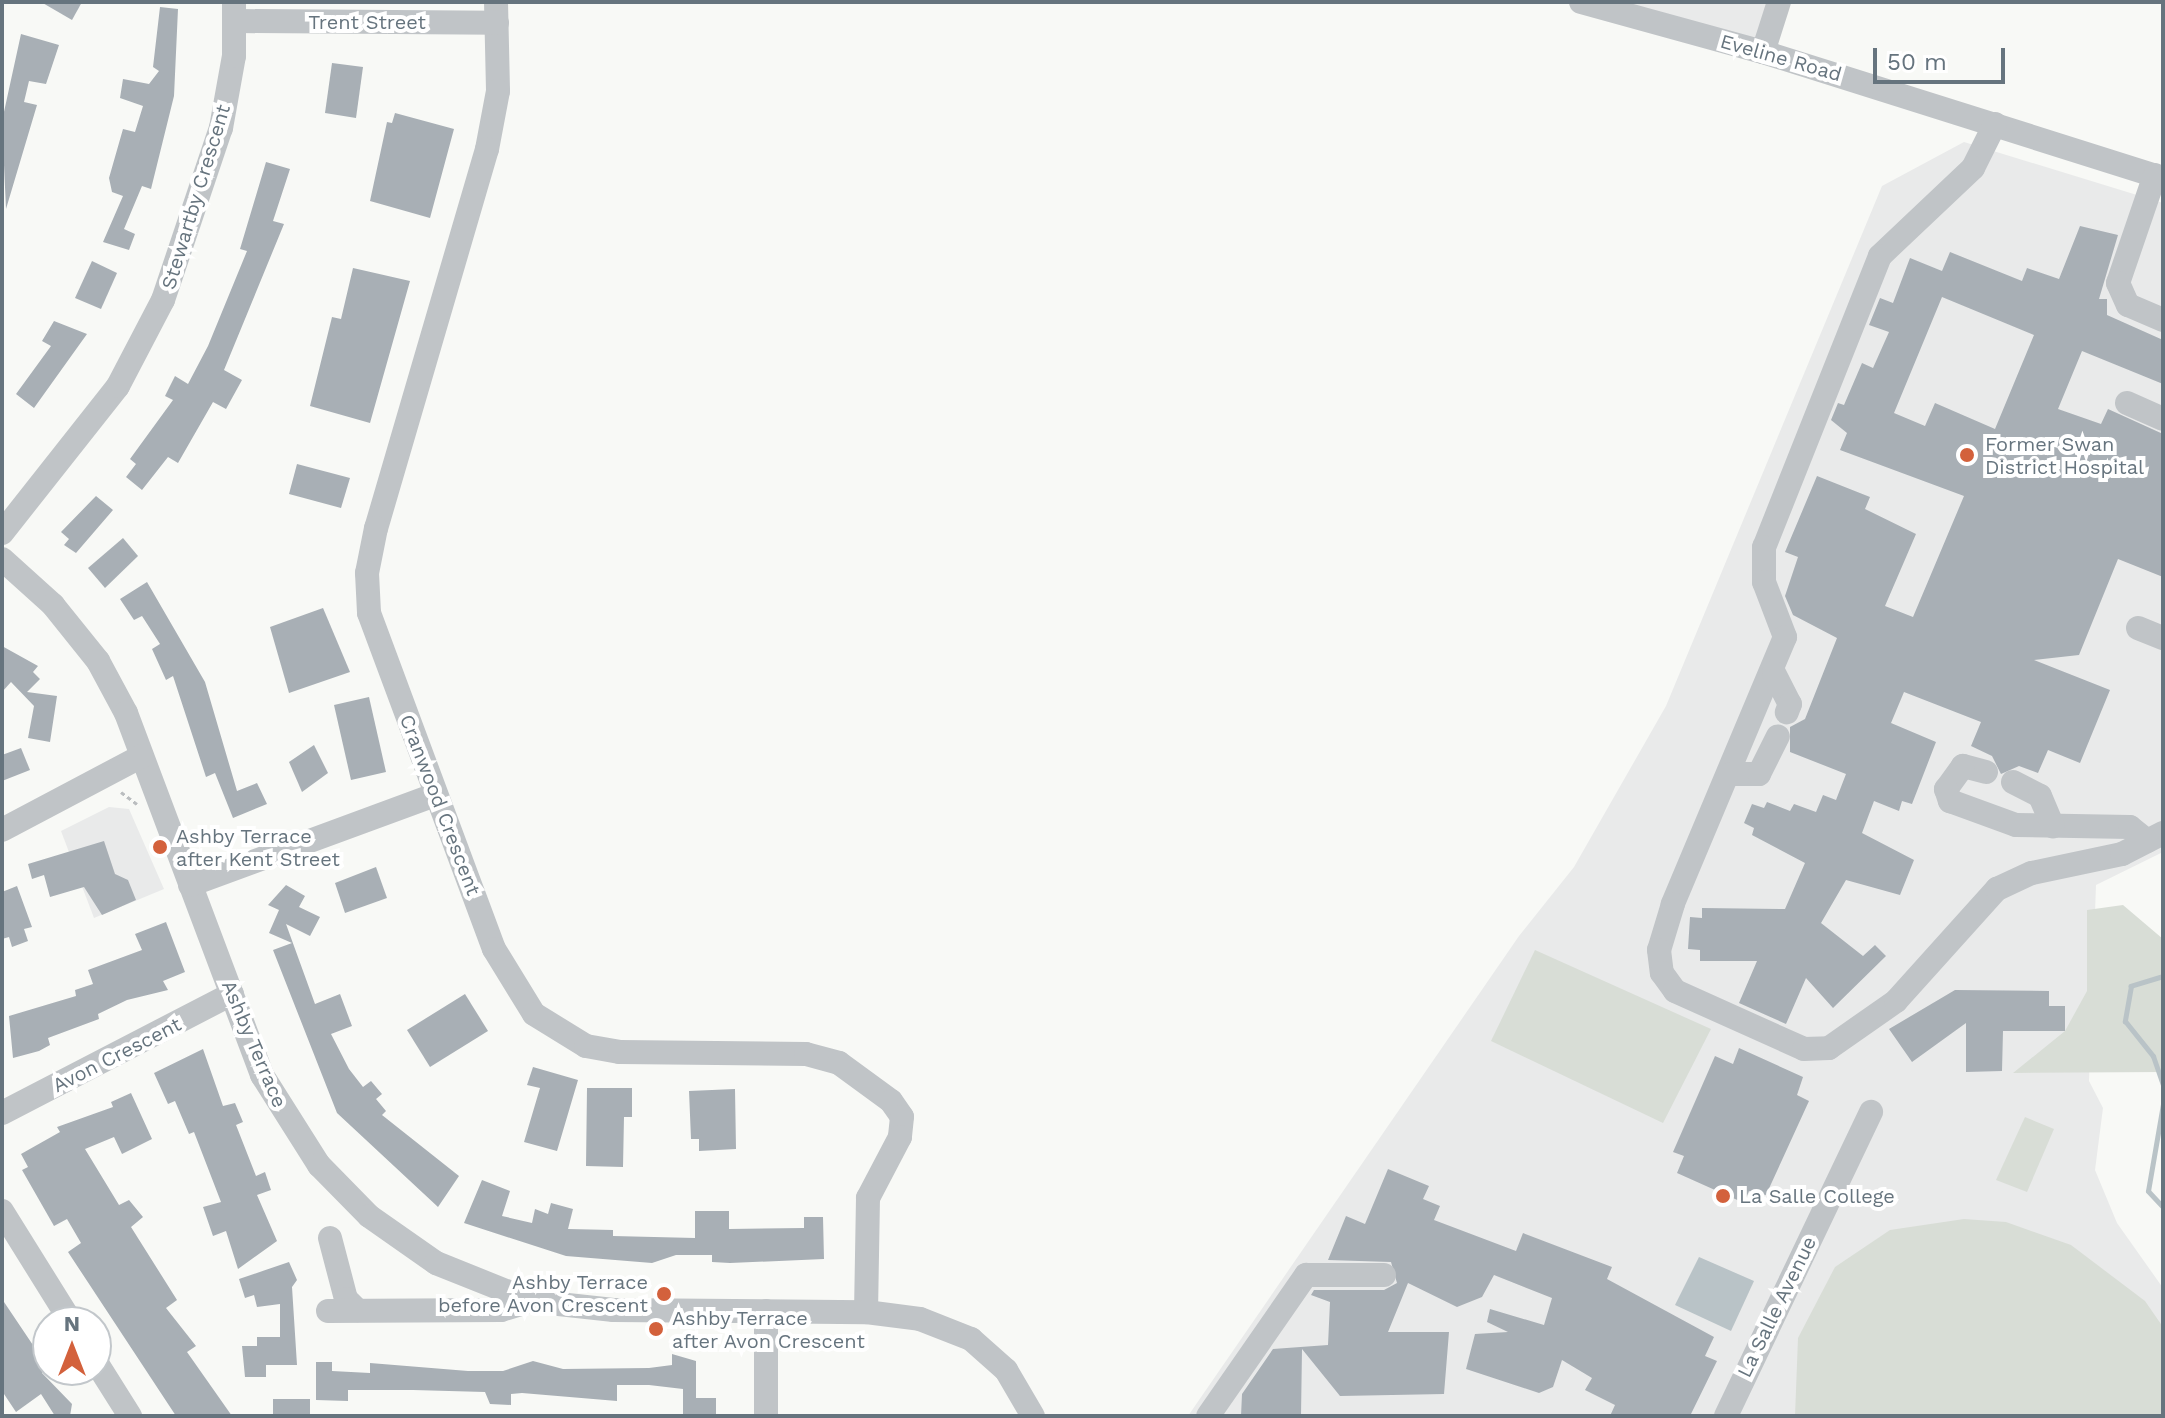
<!DOCTYPE html>
<style>
body{margin:0}
#map{position:relative;width:2165px;height:1418px;overflow:hidden;background:#f8f9f6;font-family:"Work Sans",sans-serif}
div>[style]{position:absolute}
.built>*{inset:0;background:#e9eaea}
.green>*{inset:0;background:#d8ddd6}
.water>*{inset:0;background:#b9c3c7}
.stream>*{height:5px;margin:-2.5px;padding:0 2.5px;transform-origin:2.5px;border-radius:2.5px;background:#b9c3c7}
.building>*{inset:0;background:#a8afb5}
.path>*{height:3px;margin-top:-1.5px;transform-origin:0;background:repeating-linear-gradient(90deg,#babdbf 0 4px,transparent 0 8px)}
.minor>*{height:24px;margin:-12px;padding:0 12px;transform-origin:12px;border-radius:12px;background:#c0c4c7}
.dots>*{width:22px;height:22px;translate:-50% -50%;box-sizing:border-box;border:4px solid #fff;border-radius:50%}
span{translate:-50% -50%;white-space:nowrap;text-align:center;line-height:1.15;-webkit-text-stroke:8px #fff;paint-order:stroke}
.street-label{font-size:20px;color:#66747e}
.poi-label{font-size:20px;color:#66747e}
.left{translate:0 -50%;text-align:left}
.right{translate:-100% -50%;text-align:right}
.frame{position:absolute;inset:0;border:4px solid #66747e;pointer-events:none}
.north{position:absolute;left:32px;top:1306px;width:80px;height:80px;box-sizing:border-box;background:#fff;border:2px solid #c2c7cb;border-radius:50%;rotate:0deg;font-size:22px;font-weight:700;line-height:32px;text-align:center;color:#66747e}
.north::after{content:'';display:block;margin:auto;width:28px;height:36px;background:#d3613c;clip-path:polygon(50% 0,100% 100%,50% 72%,0 100%)}
.scale{position:absolute;left:1873px;top:48px;width:132px;height:36px;box-sizing:border-box;border:4px solid #66747e;border-top:0;padding-left:10px;font-size:24px;line-height:28px;white-space:nowrap;color:#66747e;-webkit-text-stroke:6px #fff;paint-order:stroke}
</style>
<div id="map">
<div class="built">
<i style="clip-path:polygon(1620px 2px,1790px 2px,1772px 53px)"></i>
<i style="clip-path:polygon(1964px 142px,2163px 203px,2163px 852px,2096px 885px,2089px 1081px,2103px 1108px,2095px 1170px,2117px 1223px,2163px 1288px,2163px 1416px,1188px 1416px,1519px 936px,1574px 867px,1666px 706px,1882px 186px)"></i>
<i style="clip-path:polygon(109px 807px,129px 809px,164px 889px,94px 918px,61px 831px)"></i>
</div>
<div class="green">
<i style="clip-path:polygon(2123px 905px,2163px 939px,2163px 1072px,2013px 1073px,2065px 1031px,2087px 991px,2087px 910px)"></i>
<i style="clip-path:polygon(1535px 950px,1711px 1029px,1663px 1123px,1491px 1041px)"></i>
<i style="clip-path:polygon(2025px 1117px,2054px 1129px,2027px 1192px,1996px 1180px)"></i>
<i style="clip-path:polygon(1964px 1219px,2006px 1222px,2071px 1245px,2145px 1301px,2163px 1327px,2163px 1416px,1795px 1416px,1798px 1338px,1835px 1267px,1890px 1230px)"></i>
</div>
<div class="water">
<i style="clip-path:polygon(1699px 1257px,1754px 1281px,1731px 1331px,1675px 1305px)"></i>
</div>
<div class="stream">
<i style="left:2163px;top:976px;width:34px;rotate:163deg"></i>
<i style="left:2131px;top:986px;width:36px;rotate:100deg"></i>
<i style="left:2125px;top:1021px;width:45px;rotate:51.3deg"></i>
<i style="left:2153px;top:1056px;width:31px;rotate:71deg"></i>
<i style="left:2163px;top:1104px;width:88px;rotate:99.8deg"></i>
<i style="left:2148px;top:1191px;width:22px;rotate:47deg"></i>
</div>
<div class="building">
<i style="clip-path:polygon(41px 2px,82px 2px,72px 20px)"></i>
<i style="clip-path:polygon(160px 7px,178px 9px,174px 96px,151px 189px,142px 186px,124px 229px,135px 234px,129px 250px,103px 242px,123px 196px,112px 192px,109px 178px,123px 129px,135px 132px,143px 106px,120px 98px,123px 79px,149px 84px,159px 71px,153px 67px)"></i>
<i style="clip-path:polygon(21px 34px,59px 45px,46px 84px,29px 81px,24px 102px,37px 105px,6px 209px,2px 121px)"></i>
<i style="clip-path:polygon(332px 63px,363px 67px,356px 118px,325px 113px)"></i>
<i style="clip-path:polygon(395px 113px,454px 129px,430px 218px,370px 201px,387px 122px,392px 123px)"></i>
<i style="clip-path:polygon(266px 162px,290px 169px,273px 221px,284px 224px,224px 370px,242px 380px,226px 409px,213px 402px,178px 463px,168px 457px,142px 490px,126px 477px,136px 464px,130px 459px,173px 400px,165px 396px,175px 376px,188px 384px,208px 346px,247px 251px,240px 249px)"></i>
<i style="clip-path:polygon(evenodd,2080px 226px,2118px 235px,2099px 299px,2107px 299px,2107px 315px,2163px 340px,2163px 384px,2082px 351px,2058px 409px,2101px 424px,2108px 409px,2163px 434px,2163px 577px,2118px 559px,2079px 655px,2034px 660px,2110px 690px,2080px 763px,2048px 750px,2038px 773px,2019px 766px,2001px 774px,1992px 756px,1971px 746px,1981px 722px,1904px 692px,1891px 723px,1936px 742px,1912px 804px,1902px 801px,1899px 811px,1874px 801px,1862px 833px,1914px 860px,1900px 895px,1846px 880px,1821px 923px,1863px 956px,1875px 945px,1886px 956px,1833px 1008px,1806px 978px,1786px 1024px,1739px 1003px,1757px 961px,1700px 961px,1700px 950px,1688px 949px,1690px 917px,1702px 918px,1702px 908px,1785px 909px,1805px 863px,1752px 835px,1754px 828px,1744px 823px,1752px 804px,1764px 808px,1767px 802px,1790px 811px,1794px 804px,1816px 812px,1823px 795px,1836px 800px,1846px 774px,1790px 752px,1790px 727px,1805px 719px,1837px 638px,1793px 615px,1785px 596px,1798px 557px,1785px 552px,1817px 476px,1870px 497px,1865px 509px,1916px 534px,1885px 606px,1913px 617px,1964px 496px,1840px 450px,1847px 433px,1831px 420px,1838px 403px,1844px 405px,1862px 363px,1873px 368px,1889px 332px,1869px 325px,1880px 298px,1893px 303px,1910px 258px,1942px 271px,1950px 252px,2022px 281px,2027px 268px,2059px 279px,2080px 226px,1942px 297px,2034px 335px,1995px 429px,1935px 403px,1925px 426px,1894px 413px,1942px 297px)"></i>
<i style="clip-path:polygon(92px 261px,117px 273px,101px 309px,75px 298px)"></i>
<i style="clip-path:polygon(353px 268px,410px 281px,370px 423px,310px 406px,332px 317px,341px 319px)"></i>
<i style="clip-path:polygon(54px 321px,87px 334px,34px 408px,16px 394px,51px 346px,42px 341px)"></i>
<i style="clip-path:polygon(297px 464px,350px 478px,341px 508px,289px 494px)"></i>
<i style="clip-path:polygon(96px 496px,113px 510px,76px 553px,64px 545px,69px 539px,61px 532px)"></i>
<i style="clip-path:polygon(123px 538px,138px 556px,105px 588px,88px 568px)"></i>
<i style="clip-path:polygon(147px 582px,205px 682px,237px 791px,257px 783px,267px 804px,233px 818px,215px 773px,206px 777px,173px 676px,166px 680px,152px 649px,160px 644px,142px 616px,134px 620px,120px 599px)"></i>
<i style="clip-path:polygon(323px 608px,350px 672px,289px 693px,270px 627px)"></i>
<i style="clip-path:polygon(2px 646px,38px 666px,33px 672px,40px 679px,27px 692px,57px 696px,50px 742px,28px 738px,34px 706px,11px 682px,2px 692px)"></i>
<i style="clip-path:polygon(369px 697px,386px 772px,351px 780px,334px 705px)"></i>
<i style="clip-path:polygon(314px 745px,328px 773px,302px 792px,289px 762px)"></i>
<i style="clip-path:polygon(21px 748px,30px 770px,2px 781px,2px 755px)"></i>
<i style="clip-path:polygon(104px 841px,115px 874px,128px 880px,136px 900px,102px 915px,84px 887px,50px 897px,44px 875px,32px 879px,28px 864px)"></i>
<i style="clip-path:polygon(376px 867px,387px 898px,345px 913px,335px 883px)"></i>
<i style="clip-path:polygon(286px 885px,305px 896px,299px 907px,320px 917px,310px 936px,286px 924px,315px 1004px,340px 994px,352px 1026px,331px 1034px,349px 1069px,363px 1087px,371px 1081px,382px 1094px,376px 1099px,386px 1111px,382px 1115px,459px 1176px,438px 1207px,337px 1113px,273px 950px,292px 943px,269px 933px,279px 910px,268px 905px)"></i>
<i style="clip-path:polygon(17px 886px,32px 927px,24px 929px,28px 941px,12px 947px,9px 937px,2px 939px,2px 892px)"></i>
<i style="clip-path:polygon(166px 922px,185px 972px,163px 981px,168px 990px,127px 1000px,98px 1014px,99px 1019px,48px 1038px,50px 1045px,39px 1051px,13px 1058px,9px 1016px,76px 996px,75px 990px,93px 984px,88px 970px,142px 950px,135px 934px)"></i>
<i style="clip-path:polygon(1955px 990px,2049px 991px,2049px 1006px,2065px 1006px,2065px 1031px,2003px 1031px,2002px 1071px,1966px 1072px,1966px 1023px,1912px 1062px,1889px 1029px)"></i>
<i style="clip-path:polygon(465px 994px,488px 1031px,430px 1067px,407px 1030px)"></i>
<i style="clip-path:polygon(1739px 1048px,1803px 1077px,1797px 1095px,1809px 1101px,1766px 1195px,1749px 1191px,1744px 1203px,1677px 1173px,1684px 1156px,1673px 1152px,1715px 1056px,1733px 1064px)"></i>
<i style="clip-path:polygon(203px 1049px,223px 1106px,235px 1103px,243px 1122px,236px 1125px,256px 1176px,265px 1172px,271px 1190px,257px 1195px,277px 1241px,238px 1269px,226px 1231px,213px 1236px,203px 1207px,221px 1202px,194px 1132px,189px 1134px,175px 1101px,168px 1104px,154px 1073px)"></i>
<i style="clip-path:polygon(533px 1067px,578px 1080px,557px 1151px,524px 1142px,540px 1088px,527px 1085px)"></i>
<i style="clip-path:polygon(587px 1088px,632px 1088px,632px 1117px,624px 1117px,623px 1167px,586px 1166px)"></i>
<i style="clip-path:polygon(735px 1089px,736px 1149px,699px 1151px,699px 1139px,691px 1139px,689px 1091px)"></i>
<i style="clip-path:polygon(131px 1093px,152px 1139px,122px 1154px,114px 1137px,85px 1149px,119px 1205px,129px 1200px,143px 1217px,131px 1227px,177px 1300px,166px 1308px,196px 1346px,187px 1352px,232px 1416px,176px 1416px,68px 1252px,81px 1243px,67px 1219px,54px 1226px,22px 1170px,28px 1167px,21px 1154px,60px 1132px,57px 1127px,113px 1107px,111px 1102px)"></i>
<i style="clip-path:polygon(1388px 1169px,1429px 1186px,1423px 1199px,1440px 1206px,1434px 1220px,1516px 1251px,1523px 1233px,1612px 1267px,1607px 1279px,1714px 1337px,1705px 1356px,1717px 1361px,1690px 1416px,1610px 1416px,1615px 1405px,1585px 1390px,1592px 1378px,1562px 1360px,1553px 1387px,1539px 1393px,1466px 1369px,1475px 1334px,1508px 1332px,1487px 1322px,1490px 1309px,1544px 1325px,1552px 1298px,1494px 1275px,1482px 1297px,1457px 1307px,1408px 1283px,1388px 1332px,1449px 1332px,1444px 1394px,1340px 1396px,1302px 1349px,1301px 1416px,1241px 1416px,1242px 1394px,1273px 1349px,1328px 1345px,1330px 1302px,1311px 1295px,1314px 1290px,1384px 1290px,1397px 1283px,1391px 1262px,1328px 1260px,1346px 1216px,1365px 1224px)"></i>
<i style="clip-path:polygon(482px 1180px,510px 1191px,502px 1216px,532px 1223px,535px 1209px,548px 1214px,551px 1203px,573px 1209px,568px 1229px,613px 1230px,613px 1236px,695px 1238px,695px 1211px,729px 1211px,729px 1229px,804px 1228px,804px 1217px,823px 1217px,824px 1259px,730px 1263px,712px 1262px,712px 1255px,676px 1255px,652px 1263px,566px 1256px,464px 1223px)"></i>
<i style="clip-path:polygon(289px 1262px,297px 1280px,292px 1287px,297px 1365px,266px 1365px,266px 1377px,245px 1377px,242px 1346px,257px 1346px,257px 1337px,280px 1337px,280px 1304px,257px 1307px,254px 1295px,245px 1298px,239px 1279px)"></i>
<i style="clip-path:polygon(2px 1299px,47px 1366px,42px 1373px,72px 1404px,70px 1416px,55px 1416px,41px 1394px,16px 1412px,2px 1391px)"></i>
<i style="clip-path:polygon(672px 1354px,696px 1361px,696px 1398px,716px 1398px,716px 1416px,683px 1416px,683px 1389px,649px 1385px,617px 1385px,617px 1401px,522px 1393px,511px 1394px,511px 1405px,490px 1404px,485px 1392px,413px 1390px,348px 1390px,348px 1401px,316px 1400px,316px 1362px,332px 1362px,332px 1371px,370px 1373px,370px 1363px,468px 1371px,503px 1371px,533px 1361px,563px 1369px,649px 1368px,672px 1365px)"></i>
<i style="clip-path:polygon(273px 1399px,310px 1399px,310px 1416px,273px 1416px)"></i>
</div>
<div class="path">
<i style="left:121px;top:792px;width:20px;rotate:37deg"></i>
</div>
<div class="minor">
<i style="left:496px;top:2px;width:89px;rotate:88.7deg"></i>
<i style="left:498px;top:91px;width:59px;rotate:100.7deg"></i>
<i style="left:487px;top:149px;width:395px;rotate:106.3deg"></i>
<i style="left:376px;top:528px;width:46px;rotate:101.3deg"></i>
<i style="left:367px;top:573px;width:40px;rotate:87.1deg"></i>
<i style="left:369px;top:613px;width:358px;rotate:69.6deg"></i>
<i style="left:494px;top:949px;width:76px;rotate:58.4deg"></i>
<i style="left:534px;top:1014px;width:61px;rotate:31.6deg"></i>
<i style="left:586px;top:1046px;width:35px;rotate:10deg"></i>
<i style="left:620px;top:1052px;width:186px;rotate:0.6deg"></i>
<i style="left:806px;top:1054px;width:34px;rotate:15deg"></i>
<i style="left:839px;top:1063px;width:64px;rotate:36.2deg"></i>
<i style="left:891px;top:1101px;width:19px;rotate:55deg"></i>
<i style="left:902px;top:1117px;width:20px;rotate:96deg"></i>
<i style="left:900px;top:1137px;width:69px;rotate:117.7deg"></i>
<i style="left:868px;top:1198px;width:114px;rotate:91deg"></i>
<i style="left:1581px;top:2px;width:189px;rotate:15.4deg"></i>
<i style="left:1763px;top:52px;width:419px;rotate:17.5deg"></i>
<i style="left:237px;top:21px;width:260px;rotate:0.4deg"></i>
<i style="left:1763px;top:52px;width:52px;rotate:-72.3deg"></i>
<i style="left:1995px;top:124px;width:49px;rotate:116.6deg"></i>
<i style="left:1973px;top:168px;width:128px;rotate:136.6deg"></i>
<i style="left:1880px;top:256px;width:313px;rotate:111.7deg"></i>
<i style="left:1764px;top:547px;width:35px;rotate:90deg"></i>
<i style="left:1764px;top:582px;width:59px;rotate:69.1deg"></i>
<i style="left:1785px;top:637px;width:290px;rotate:112.8deg"></i>
<i style="left:1673px;top:904px;width:48px;rotate:106.9deg"></i>
<i style="left:1659px;top:950px;width:23px;rotate:83deg"></i>
<i style="left:1662px;top:973px;width:22px;rotate:54deg"></i>
<i style="left:1675px;top:991px;width:141px;rotate:24.2deg"></i>
<i style="left:1804px;top:1049px;width:25px;rotate:-2deg"></i>
<i style="left:1829px;top:1048px;width:82px;rotate:-35deg"></i>
<i style="left:1896px;top:1001px;width:151px;rotate:-48deg"></i>
<i style="left:1997px;top:889px;width:38px;rotate:-25deg"></i>
<i style="left:2032px;top:873px;width:92px;rotate:-11.9deg"></i>
<i style="left:2122px;top:854px;width:46px;rotate:-27.1deg"></i>
<i style="left:2155px;top:175px;width:114px;rotate:108.9deg"></i>
<i style="left:2118px;top:283px;width:24px;rotate:66deg"></i>
<i style="left:2128px;top:305px;width:38px;rotate:23deg"></i>
<i style="left:2127px;top:403px;width:39px;rotate:24deg"></i>
<i style="left:2px;top:533px;width:187px;rotate:-51.7deg"></i>
<i style="left:118px;top:386px;width:97px;rotate:-62.4deg"></i>
<i style="left:163px;top:300px;width:182px;rotate:-71.4deg"></i>
<i style="left:221px;top:128px;width:73px;rotate:-79.8deg"></i>
<i style="left:234px;top:56px;width:54px;rotate:-90deg"></i>
<i style="left:2px;top:559px;width:69px;rotate:42deg"></i>
<i style="left:53px;top:605px;width:72px;rotate:51.2deg"></i>
<i style="left:98px;top:661px;width:59px;rotate:61.7deg"></i>
<i style="left:126px;top:713px;width:387px;rotate:69.4deg"></i>
<i style="left:262px;top:1075px;width:107px;rotate:57.7deg"></i>
<i style="left:319px;top:1165px;width:71px;rotate:45.6deg"></i>
<i style="left:369px;top:1216px;width:82px;rotate:35deg"></i>
<i style="left:436px;top:1263px;width:102px;rotate:21.8deg"></i>
<i style="left:531px;top:1301px;width:83px;rotate:6.2deg"></i>
<i style="left:614px;top:1310px;width:252px;rotate:0.5deg"></i>
<i style="left:866px;top:1312px;width:54px;rotate:7.4deg"></i>
<i style="left:920px;top:1319px;width:55px;rotate:21.4deg"></i>
<i style="left:971px;top:1339px;width:47px;rotate:41.5deg"></i>
<i style="left:1006px;top:1370px;width:53px;rotate:59.6deg"></i>
<i style="left:2138px;top:628px;width:27px;rotate:22deg"></i>
<i style="left:1774px;top:673px;width:35px;rotate:63deg"></i>
<i style="left:1790px;top:704px;width:9px;rotate:111deg"></i>
<i style="left:1986px;top:772px;width:24px;rotate:-165deg"></i>
<i style="left:1963px;top:766px;width:29px;rotate:126deg"></i>
<i style="left:1946px;top:789px;width:13px;rotate:72deg"></i>
<i style="left:1950px;top:801px;width:70px;rotate:20deg"></i>
<i style="left:2016px;top:825px;width:114px;rotate:1deg"></i>
<i style="left:2130px;top:827px;width:22px;rotate:39deg"></i>
<i style="left:1730px;top:774px;width:29px"></i>
<i style="left:1759px;top:774px;width:42px;rotate:-63.4deg"></i>
<i style="left:2013px;top:782px;width:30px;rotate:27deg"></i>
<i style="left:2040px;top:796px;width:33px;rotate:67deg"></i>
<i style="left:2px;top:830px;width:158px;rotate:-27.9deg"></i>
<i style="left:190px;top:885px;width:261px;rotate:-20.2deg"></i>
<i style="left:2px;top:1113px;width:259px;rotate:-27.4deg"></i>
<i style="left:2px;top:1211px;width:131px;rotate:58.1deg"></i>
<i style="left:330px;top:1238px;width:63px;rotate:75.3deg"></i>
<i style="left:346px;top:1299px;width:16px;rotate:45deg"></i>
<i style="left:328px;top:1311px;width:173px;rotate:-0.3deg"></i>
<i style="left:501px;top:1310px;width:31px;rotate:-17deg"></i>
<i style="left:766px;top:1311px;width:105px;rotate:90deg"></i>
<i style="left:96px;top:1362px;width:64px;rotate:57.8deg"></i>
<i style="left:1208px;top:1416px;width:172px;rotate:-55.2deg"></i>
<i style="left:1306px;top:1275px;width:78px"></i>
<i style="left:1726px;top:1416px;width:337px;rotate:-64.5deg"></i>
</div>
<div class="dots">
<i style="left:1967px;top:455px;background:#d3613c"></i>
<i style="left:160px;top:847px;background:#d3613c"></i>
<i style="left:1723px;top:1196px;background:#d3613c"></i>
<i style="left:664px;top:1294px;background:#d3613c"></i>
<i style="left:656px;top:1329px;background:#d3613c"></i>
</div>
<div class="street-label">
<span style="left:367px;top:22px">Trent Street</span>
<span style="left:1781px;top:58px;rotate:16deg">Eveline Road</span>
<span style="left:196px;top:197px;rotate:-73deg">Stewartby Crescent</span>
<span style="left:440px;top:805px;rotate:69deg">Cranwood Crescent</span>
<span style="left:254px;top:1044px;rotate:67deg">Ashby Terrace</span>
<span style="left:117px;top:1055px;rotate:-27deg">Avon Crescent</span>
<span style="left:1777px;top:1307px;rotate:-64deg">La Salle Avenue</span>
</div>
<div class="poi-label">
<span class="left" style="left:1985px;top:456px">Former Swan<br>District Hospital</span>
<span class="left" style="left:176px;top:848px">Ashby Terrace<br>after Kent Street</span>
<span class="left" style="left:1739px;top:1196px">La Salle College</span>
<span class="right" style="left:648px;top:1294px">Ashby Terrace<br>before Avon Crescent</span>
<span class="left" style="left:672px;top:1330px">Ashby Terrace<br>after Avon Crescent</span>
</div>
<div class="frame"></div>
<div class="north">N</div>
<div class="scale">50 m</div>
</div>
